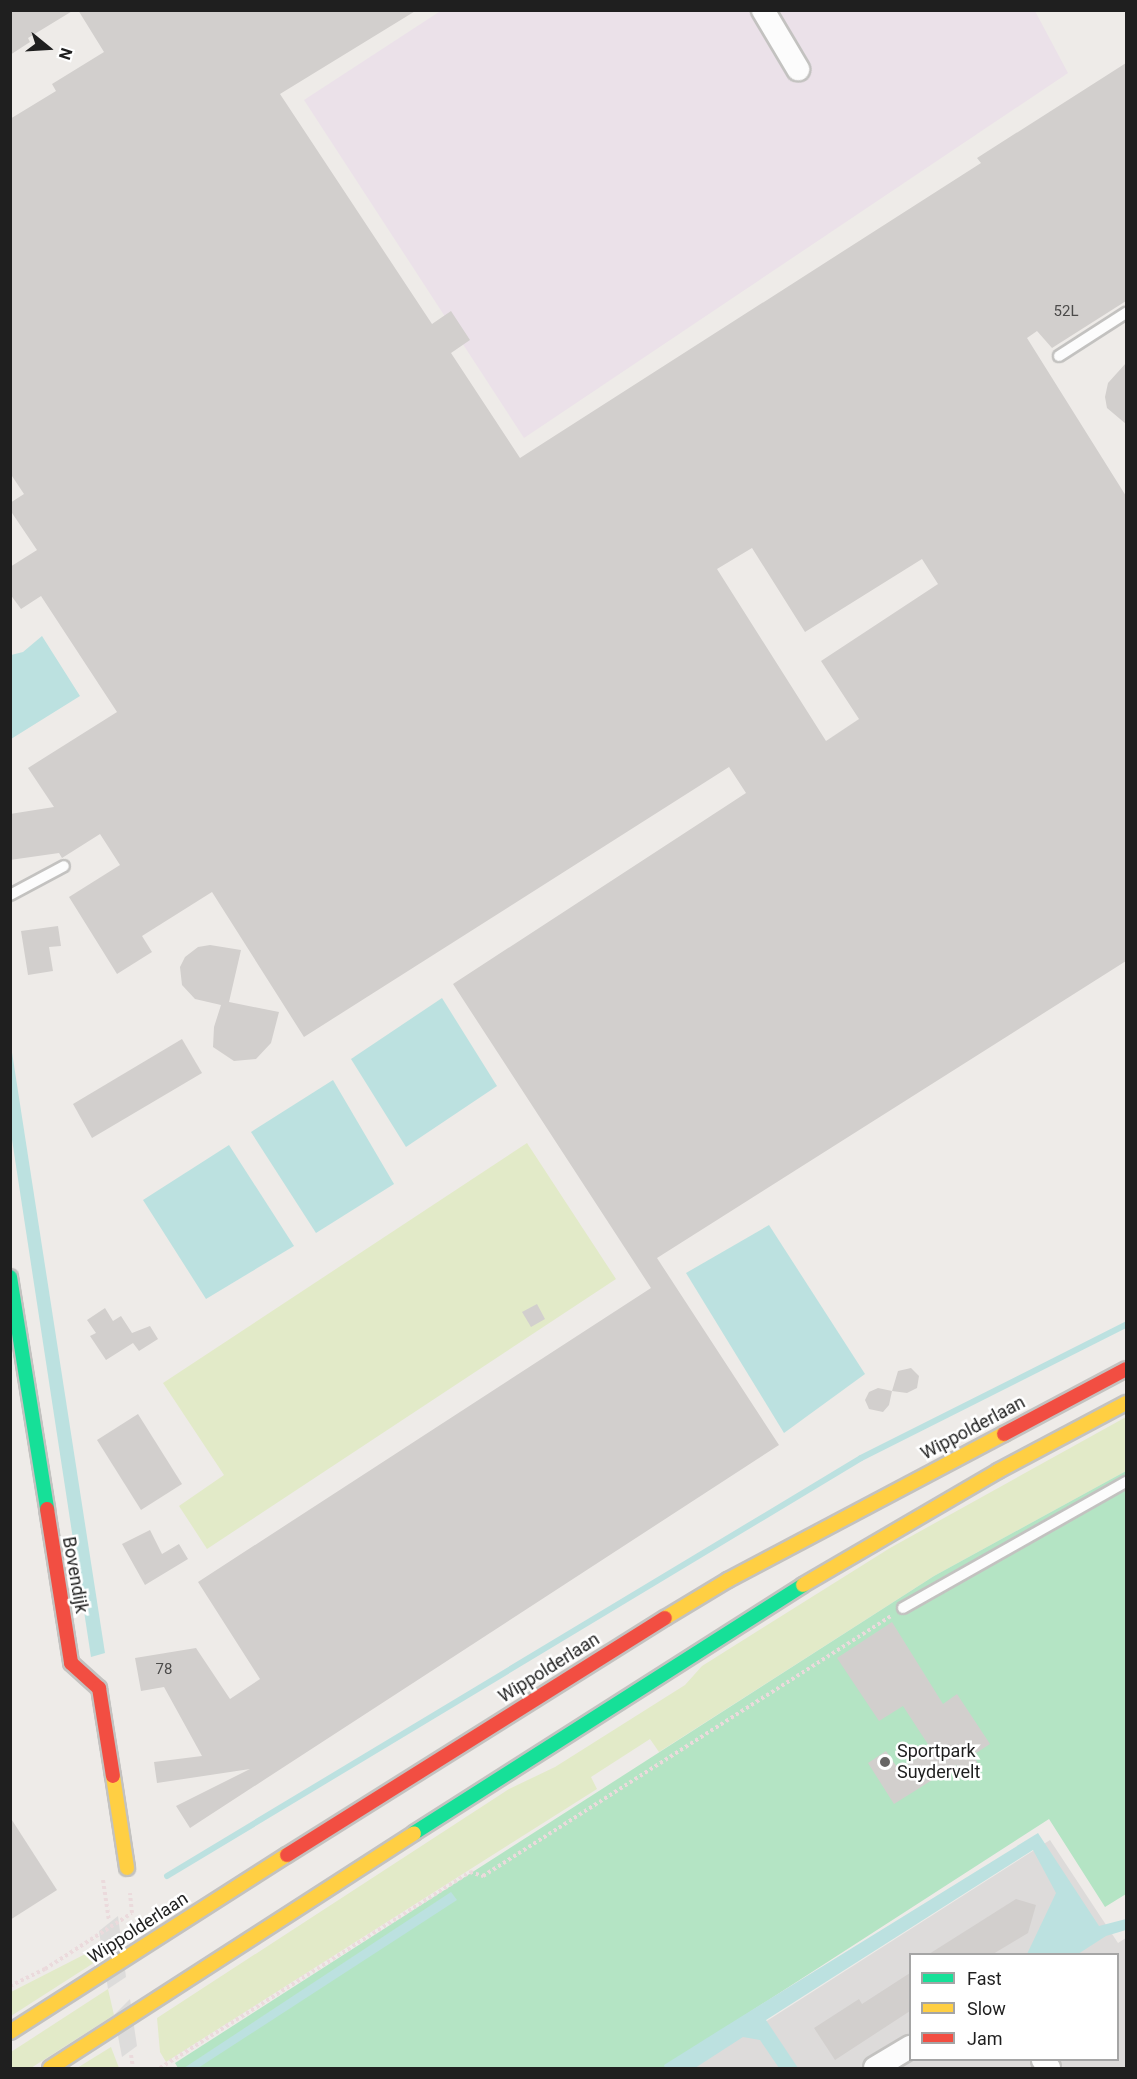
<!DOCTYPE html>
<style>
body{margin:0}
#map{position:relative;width:1137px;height:2079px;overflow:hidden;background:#eeebe8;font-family:Roboto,sans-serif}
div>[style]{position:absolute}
.residential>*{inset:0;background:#dddbda}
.industrial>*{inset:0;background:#ebe1e9}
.grass>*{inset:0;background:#e2eac8}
.pitch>*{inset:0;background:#b4e4c4}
.water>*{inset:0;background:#bce1e0}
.pier>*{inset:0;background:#dddcdb}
.stream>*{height:6px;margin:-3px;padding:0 3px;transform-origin:3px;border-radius:3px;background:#bce1e0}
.building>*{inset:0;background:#d2cfcd}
.path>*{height:4px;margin-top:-2px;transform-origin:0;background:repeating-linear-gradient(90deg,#ebdadc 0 3px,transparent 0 6px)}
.roads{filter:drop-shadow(2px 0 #c3c2c0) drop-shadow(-2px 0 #c3c2c0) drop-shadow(0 2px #c3c2c0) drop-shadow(0 -2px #c3c2c0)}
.lane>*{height:10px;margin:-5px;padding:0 5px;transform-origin:5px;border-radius:5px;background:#fcfcfc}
.street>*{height:22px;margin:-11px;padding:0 11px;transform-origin:11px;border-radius:11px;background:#fcfcfc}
.fast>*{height:14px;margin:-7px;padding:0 7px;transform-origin:7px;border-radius:7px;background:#16e098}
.slow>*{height:14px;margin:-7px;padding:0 7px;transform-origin:7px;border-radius:7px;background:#ffcf43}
.jam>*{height:14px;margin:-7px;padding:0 7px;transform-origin:7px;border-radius:7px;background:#f24e42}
.dots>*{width:16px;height:16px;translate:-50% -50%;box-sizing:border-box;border:3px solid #fff;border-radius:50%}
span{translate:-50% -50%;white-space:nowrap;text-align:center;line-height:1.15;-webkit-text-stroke:5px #fff;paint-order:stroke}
.number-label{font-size:15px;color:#4c4b4a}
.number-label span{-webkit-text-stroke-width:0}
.street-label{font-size:18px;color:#1f1f1f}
.poi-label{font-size:18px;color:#1f1f1f}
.left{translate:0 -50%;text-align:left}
.frame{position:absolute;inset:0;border:12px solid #1f1f1f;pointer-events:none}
.legend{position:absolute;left:909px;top:1953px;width:210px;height:108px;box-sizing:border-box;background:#fff;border:2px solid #a5a5a5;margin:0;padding:8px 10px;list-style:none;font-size:18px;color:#1f1f1f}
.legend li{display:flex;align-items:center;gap:12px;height:30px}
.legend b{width:30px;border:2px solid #a5a5a5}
.north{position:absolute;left:18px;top:18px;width:60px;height:60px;-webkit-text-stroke:4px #fff;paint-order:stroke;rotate:108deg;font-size:16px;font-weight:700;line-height:24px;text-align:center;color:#1f1f1f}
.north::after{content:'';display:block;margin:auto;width:21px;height:27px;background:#1f1f1f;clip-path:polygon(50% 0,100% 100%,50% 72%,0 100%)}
</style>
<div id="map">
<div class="residential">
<i style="clip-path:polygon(evenodd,1050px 1840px,1118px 1943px,1126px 1938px,1126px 2068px,693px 2068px,1050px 1840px,910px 1954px,1118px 1954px,1118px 2060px,910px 2060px,910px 1954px)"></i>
</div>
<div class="industrial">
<i style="clip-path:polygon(442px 10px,1035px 11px,1068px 73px,524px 438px,304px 100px)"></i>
</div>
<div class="grass">
<i style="clip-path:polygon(527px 1143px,616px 1279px,207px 1549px,179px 1506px,224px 1475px,163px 1383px)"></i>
<i style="clip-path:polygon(1126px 1417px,1126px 1471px,934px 1576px,659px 1752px,650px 1739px,591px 1777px,597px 1789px,166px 2062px,160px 2052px,157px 2018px,509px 1789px,555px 1767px,685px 1685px,702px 1666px,890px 1548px)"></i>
<i style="clip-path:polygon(101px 1946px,103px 1957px,11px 2016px,11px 1992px)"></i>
<i style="clip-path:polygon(108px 1989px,114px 2015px,31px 2068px,11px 2068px,11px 2052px)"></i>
<i style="clip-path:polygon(111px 2047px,119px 2068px,77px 2068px)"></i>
</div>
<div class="pitch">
<i style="clip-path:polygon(1126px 1471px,1126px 1894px,1105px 1907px,1049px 1819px,663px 2068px,178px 2068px,175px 2063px,934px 1576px)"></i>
</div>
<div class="water">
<i style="clip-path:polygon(42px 636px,80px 696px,11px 739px,11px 655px,23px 652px)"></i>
<i style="clip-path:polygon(442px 998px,497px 1086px,406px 1147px,351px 1059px)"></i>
<i style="clip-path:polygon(11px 1046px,105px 1653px,91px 1657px,11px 1133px)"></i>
<i style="clip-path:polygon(333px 1080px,394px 1184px,316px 1233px,251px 1132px)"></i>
<i style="clip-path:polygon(229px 1145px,294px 1246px,206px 1299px,143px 1200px)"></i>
<i style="clip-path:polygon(769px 1225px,865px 1374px,784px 1433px,686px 1273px)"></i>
<i style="clip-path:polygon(1038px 1833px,1099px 1926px,1126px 1919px,1126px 1930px,1106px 1936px,1078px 1954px,1027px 1954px,1056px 1893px,1033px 1850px,766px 2020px,798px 2068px,779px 2068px,760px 2040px,743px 2037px,695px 2068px,665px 2068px,664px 2065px,723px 2028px)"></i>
<i style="clip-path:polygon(451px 1892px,457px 1900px,198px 2068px,184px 2068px)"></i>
</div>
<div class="pier">
<i style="clip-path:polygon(118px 1916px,126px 1977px,108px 1989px,99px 1931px)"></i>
<i style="clip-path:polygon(130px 1999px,137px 2046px,122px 2057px,114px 2015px)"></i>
</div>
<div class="stream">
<i style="left:167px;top:1876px;width:810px;rotate:-31.06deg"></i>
<i style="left:861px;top:1458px;width:297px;rotate:-26.7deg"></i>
</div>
<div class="building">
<i style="clip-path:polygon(10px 10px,74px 10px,28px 38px,30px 42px,10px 55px)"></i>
<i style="clip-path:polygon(evenodd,78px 10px,417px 10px,280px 94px,432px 324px,451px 311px,470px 340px,451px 353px,520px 458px,981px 163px,977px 158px,1126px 63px,1126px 301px,1052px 348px,1037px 331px,1027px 338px,1126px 496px,1126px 961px,657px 1258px,779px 1445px,190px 1828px,176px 1806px,250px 1769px,157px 1783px,154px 1762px,202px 1756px,164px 1687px,141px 1691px,135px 1658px,196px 1648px,230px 1699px,260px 1679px,198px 1582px,651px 1288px,453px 984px,746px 793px,729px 767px,304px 1037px,212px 892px,142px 936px,152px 952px,117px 974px,69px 897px,120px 865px,100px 834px,62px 858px,59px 853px,10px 860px,10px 814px,54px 807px,28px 768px,117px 712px,41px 596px,21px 609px,10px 594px,10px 567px,37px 550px,10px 510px,10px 503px,24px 494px,10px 473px,10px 119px,56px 91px,52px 84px,104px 52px,78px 10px,752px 548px,805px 632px,922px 559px,938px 584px,821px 661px,859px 719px,826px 741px,717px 569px,752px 548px)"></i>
<i style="clip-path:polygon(1126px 363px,1126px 424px,1107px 408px,1105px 397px,1108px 383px)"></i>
<i style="clip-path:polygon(58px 926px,61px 946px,49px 947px,53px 971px,28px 975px,21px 931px)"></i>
<i style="clip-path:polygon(210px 945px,241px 950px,229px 1002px,279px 1012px,271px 1043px,256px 1059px,234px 1061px,213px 1047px,214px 1027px,221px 1005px,195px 999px,182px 985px,180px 967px,185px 957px,198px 947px)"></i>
<i style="clip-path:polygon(182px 1039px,202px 1073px,92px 1138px,73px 1104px)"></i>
<i style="clip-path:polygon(537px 1304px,545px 1319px,531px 1327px,522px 1312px)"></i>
<i style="clip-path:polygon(105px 1308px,113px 1321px,121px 1316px,132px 1333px,150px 1326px,158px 1339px,139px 1351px,133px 1343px,106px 1360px,90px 1336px,96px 1333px,87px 1320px)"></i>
<i style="clip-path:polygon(911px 1368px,919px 1376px,917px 1388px,907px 1393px,892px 1391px,889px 1405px,883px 1412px,869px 1409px,865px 1400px,869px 1392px,878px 1388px,892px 1391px,898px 1371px)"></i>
<i style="clip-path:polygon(138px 1414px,182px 1484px,141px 1510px,97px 1440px)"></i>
<i style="clip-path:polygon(150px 1530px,162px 1554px,179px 1544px,188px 1559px,145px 1585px,122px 1544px)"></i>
<i style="clip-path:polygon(892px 1622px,943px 1704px,957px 1694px,990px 1744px,973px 1755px,979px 1765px,963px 1776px,956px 1765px,894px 1804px,868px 1763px,886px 1751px,899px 1770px,931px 1749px,903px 1706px,879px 1721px,837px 1658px)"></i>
<i style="clip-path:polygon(10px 1817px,57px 1890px,10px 1920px)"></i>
<i style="clip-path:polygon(1016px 1899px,1036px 1905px,1028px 1933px,993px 1954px,929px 1954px)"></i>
<i style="clip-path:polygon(910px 1973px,910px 2011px,835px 2060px,814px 2028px,859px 1999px,862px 2004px)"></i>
</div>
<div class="path">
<i style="left:103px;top:1880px;width:41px;rotate:81.7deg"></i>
<i style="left:10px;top:1986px;width:39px;rotate:-26deg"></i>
<i style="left:45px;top:1969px;width:103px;rotate:-32.8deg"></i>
<i style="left:132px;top:1913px;width:20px;rotate:-96deg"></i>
<i style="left:131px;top:2055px;width:13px;rotate:81deg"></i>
<i style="left:160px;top:2068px;width:367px;rotate:-32.3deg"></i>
<i style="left:470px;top:1872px;width:14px;rotate:17deg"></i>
<i style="left:483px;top:1876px;width:485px;rotate:-32.5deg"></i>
</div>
<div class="roads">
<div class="lane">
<i style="left:1059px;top:356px;width:80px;rotate:-32.7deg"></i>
<i style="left:10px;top:895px;width:61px;rotate:-28.2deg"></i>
<i style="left:903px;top:1608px;width:256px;rotate:-29.5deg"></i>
</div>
<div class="street">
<i style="left:763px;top:10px;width:69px;rotate:59.3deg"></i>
<i style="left:1043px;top:2060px;width:10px;rotate:53deg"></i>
<i style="left:875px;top:2068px;width:41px;rotate:-31deg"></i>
</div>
<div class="fast">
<i style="left:10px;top:1277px;width:235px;rotate:80.9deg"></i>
<i style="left:414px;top:1833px;width:461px;rotate:-32.5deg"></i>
</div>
<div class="slow">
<i style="left:803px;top:1585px;width:226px;rotate:-30.3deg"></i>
<i style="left:998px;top:1471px;width:145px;rotate:-28deg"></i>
<i style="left:665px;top:1618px;width:74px;rotate:-31.1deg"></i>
<i style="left:728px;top:1580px;width:312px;rotate:-27.9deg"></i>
<i style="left:113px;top:1776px;width:93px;rotate:81.3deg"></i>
<i style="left:10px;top:2032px;width:329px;rotate:-32.6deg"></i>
<i style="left:50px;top:2068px;width:433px;rotate:-32.8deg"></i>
</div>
<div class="jam">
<i style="left:1004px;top:1434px;width:138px;rotate:-28deg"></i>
<i style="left:47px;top:1509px;width:156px;rotate:81.1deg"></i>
<i style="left:71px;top:1663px;width:38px;rotate:42deg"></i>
<i style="left:99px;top:1688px;width:89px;rotate:81deg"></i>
<i style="left:287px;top:1855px;width:446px;rotate:-32.1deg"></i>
</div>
</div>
<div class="dots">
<i style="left:885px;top:1762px;background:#676665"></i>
</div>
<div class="number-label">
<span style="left:1066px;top:312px">52L</span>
<span style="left:164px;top:1670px">78</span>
</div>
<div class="street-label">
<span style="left:973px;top:1428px;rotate:-28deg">Wippolderlaan</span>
<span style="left:75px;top:1575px;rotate:80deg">Bovendijk</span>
<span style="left:549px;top:1668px;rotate:-32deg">Wippolderlaan</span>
<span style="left:138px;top:1928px;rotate:-33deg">Wippolderlaan</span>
</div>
<div class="poi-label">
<span class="left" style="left:897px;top:1762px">Sportpark<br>Suydervelt</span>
</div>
<div class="frame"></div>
<ul class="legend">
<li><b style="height:8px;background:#16e098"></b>Fast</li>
<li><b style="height:8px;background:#ffcf43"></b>Slow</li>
<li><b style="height:8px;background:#f24e42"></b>Jam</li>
</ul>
<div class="north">N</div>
</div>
